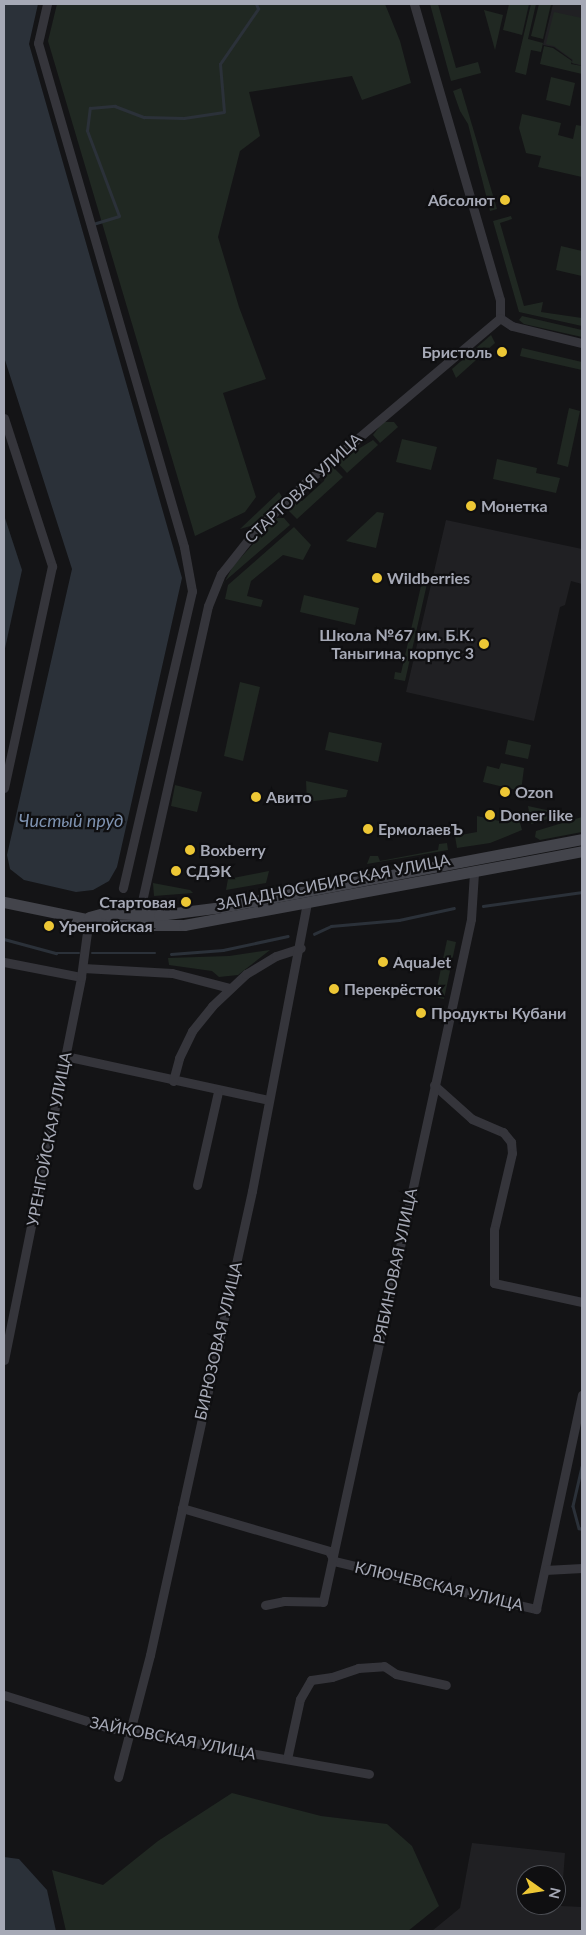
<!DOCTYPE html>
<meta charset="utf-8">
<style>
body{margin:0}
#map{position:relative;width:586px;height:1935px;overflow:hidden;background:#141416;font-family:Lato,sans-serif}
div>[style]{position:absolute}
.built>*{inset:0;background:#202023}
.green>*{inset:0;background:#202822}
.water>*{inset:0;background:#2b3139}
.stream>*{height:2.5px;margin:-1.25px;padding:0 1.25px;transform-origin:1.25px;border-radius:1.25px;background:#2b3139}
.minor>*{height:9px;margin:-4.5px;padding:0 4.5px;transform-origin:4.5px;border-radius:4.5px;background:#35353b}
.secondary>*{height:11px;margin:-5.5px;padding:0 5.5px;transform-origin:5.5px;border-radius:5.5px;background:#43444b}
.dots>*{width:14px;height:14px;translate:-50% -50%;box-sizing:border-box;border:2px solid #0f0f11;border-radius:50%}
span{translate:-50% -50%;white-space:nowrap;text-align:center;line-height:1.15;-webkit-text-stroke:4.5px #0f0f11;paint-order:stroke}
.poi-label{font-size:16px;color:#a6a9b6;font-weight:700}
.right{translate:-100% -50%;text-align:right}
.left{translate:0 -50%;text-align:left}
.street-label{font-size:16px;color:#a6a9b6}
.water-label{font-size:18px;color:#7e92b0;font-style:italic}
.frame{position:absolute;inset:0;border:5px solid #a6a9b6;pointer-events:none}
.north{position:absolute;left:516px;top:1865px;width:50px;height:50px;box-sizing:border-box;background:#0f0f11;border:1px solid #4b4d53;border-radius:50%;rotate:103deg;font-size:14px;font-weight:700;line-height:20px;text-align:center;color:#a6a9b6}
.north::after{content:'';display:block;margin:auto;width:18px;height:22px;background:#edc735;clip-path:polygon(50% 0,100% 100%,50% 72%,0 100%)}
</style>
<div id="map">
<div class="built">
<i style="clip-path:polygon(553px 4px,582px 4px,582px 66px,572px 63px,572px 60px,554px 47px,543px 45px)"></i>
<i style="clip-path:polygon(446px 520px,582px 549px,582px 584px,571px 581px,565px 605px,560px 607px,534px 721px,406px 692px)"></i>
<i style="clip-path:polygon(evenodd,472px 1843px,565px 1853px,561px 1906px,582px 1907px,582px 1931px,432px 1931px,460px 1908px,472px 1843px,526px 1875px,556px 1875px,556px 1905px,526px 1905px,526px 1875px)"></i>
</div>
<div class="green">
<i style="clip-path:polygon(57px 4px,385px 4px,400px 41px,411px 83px,362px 100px,352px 76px,249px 92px,260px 136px,240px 151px,218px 237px,239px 307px,266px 379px,223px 393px,256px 497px,245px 512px,195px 536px,48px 41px)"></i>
<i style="clip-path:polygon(430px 4px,438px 4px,456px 68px,478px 62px,481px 73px,451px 81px)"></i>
<i style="clip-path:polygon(509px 4px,529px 4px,522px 35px,503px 30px)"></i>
<i style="clip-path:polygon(531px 4px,536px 4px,528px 39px,543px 43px,541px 52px,531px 50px,526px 75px,515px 72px)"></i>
<i style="clip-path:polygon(539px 4px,551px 4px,543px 39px,531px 36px)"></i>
<i style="clip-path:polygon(484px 10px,503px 15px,495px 50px)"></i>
<i style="clip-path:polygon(554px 12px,582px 18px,582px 65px,572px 63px,573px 60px,554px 46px,546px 44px)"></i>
<i style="clip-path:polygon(544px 46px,553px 48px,572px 61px,571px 64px,582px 66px,582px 74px,540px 64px)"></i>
<i style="clip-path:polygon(551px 77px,575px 83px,570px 106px,546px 100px)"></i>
<i style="clip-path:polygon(461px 88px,497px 209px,490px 211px,468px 124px,460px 111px,453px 91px)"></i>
<i style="clip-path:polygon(522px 114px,561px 123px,558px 135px,573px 139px,576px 125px,582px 126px,582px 177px,538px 167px,541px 156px,526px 153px,519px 128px)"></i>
<i style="clip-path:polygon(511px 216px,512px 219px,500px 223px,524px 306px,543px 302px,541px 312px,582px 318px,582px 326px,519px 312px,493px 221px)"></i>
<i style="clip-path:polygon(561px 246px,582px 251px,582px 276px,556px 270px)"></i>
<i style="clip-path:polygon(522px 316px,582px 330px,582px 337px,524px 324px,519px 320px)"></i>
<i style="clip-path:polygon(491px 335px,495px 343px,456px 378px,452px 369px)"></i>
<i style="clip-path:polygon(522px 348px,582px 362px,582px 370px,520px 356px)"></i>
<i style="clip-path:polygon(569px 408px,580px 411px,568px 467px,557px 464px)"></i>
<i style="clip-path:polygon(383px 422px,394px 422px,398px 427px,380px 443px,373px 435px)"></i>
<i style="clip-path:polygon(402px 439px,437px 447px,431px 470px,396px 462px)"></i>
<i style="clip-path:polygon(373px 440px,378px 445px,347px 473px,337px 462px)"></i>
<i style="clip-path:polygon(497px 459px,537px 468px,536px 473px,560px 478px,556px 493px,493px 479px)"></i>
<i style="clip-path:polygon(332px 466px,343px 477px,297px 519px,289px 511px,289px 506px,294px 501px,302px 501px,324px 481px,326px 472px)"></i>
<i style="clip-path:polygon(279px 492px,282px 497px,254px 525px,240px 529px)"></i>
<i style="clip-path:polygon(377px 512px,384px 513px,376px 548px,346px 541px)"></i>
<i style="clip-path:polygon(277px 518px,284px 518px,290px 525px,225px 581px,217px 597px,233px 566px)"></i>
<i style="clip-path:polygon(294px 527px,311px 545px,303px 560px,283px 555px,251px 581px,247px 596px,263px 600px,261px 607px,225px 599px,228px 585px)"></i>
<i style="clip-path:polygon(424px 573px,429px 575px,405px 681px,394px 679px,395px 672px,401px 673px)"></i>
<i style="clip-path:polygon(304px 595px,359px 608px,355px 625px,300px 612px)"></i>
<i style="clip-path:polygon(240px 682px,260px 687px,243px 761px,224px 756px)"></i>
<i style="clip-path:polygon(329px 732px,382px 743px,378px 762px,325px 750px)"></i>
<i style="clip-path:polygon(508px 740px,531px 745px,528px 759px,505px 754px)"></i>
<i style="clip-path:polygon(501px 763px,524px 768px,521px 791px,483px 782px,487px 766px,499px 769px)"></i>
<i style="clip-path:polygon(306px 781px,348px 790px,346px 797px,307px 802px)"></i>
<i style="clip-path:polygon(175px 785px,202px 792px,197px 812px,171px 806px)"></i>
<i style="clip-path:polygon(528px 806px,560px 813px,561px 815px,531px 824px)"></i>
<i style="clip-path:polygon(477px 816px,504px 822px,519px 819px,522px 830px,490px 843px,457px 848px,455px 836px,477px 832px)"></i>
<i style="clip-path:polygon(582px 817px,582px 832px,540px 840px,535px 837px,536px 831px)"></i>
<i style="clip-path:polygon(447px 843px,448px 850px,367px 864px,370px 856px,378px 856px,380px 861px,438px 850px,439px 844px)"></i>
<i style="clip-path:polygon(269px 871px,266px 883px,226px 890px,228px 879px)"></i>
<i style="clip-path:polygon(153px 883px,190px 890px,193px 893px,154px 896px)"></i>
<i style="clip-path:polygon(447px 940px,456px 942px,444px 999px,435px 997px)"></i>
<i style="clip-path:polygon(270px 950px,238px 975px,219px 977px,212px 971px,169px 965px,168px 958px,229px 956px)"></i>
<i style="clip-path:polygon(232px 1793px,321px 1816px,387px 1824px,412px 1846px,439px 1906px,408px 1931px,66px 1931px,52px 1870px,103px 1885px,158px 1841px)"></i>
</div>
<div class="water">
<i style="clip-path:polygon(4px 4px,38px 4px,29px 44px,182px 578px,117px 867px,109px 881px,93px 890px,76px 892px,24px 880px,10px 869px,7px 855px,72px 569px,4px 357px)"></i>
<i style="clip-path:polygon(4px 515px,22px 570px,4px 653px)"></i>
<i style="clip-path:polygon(4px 1857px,19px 1859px,47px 1890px,56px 1931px,4px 1931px)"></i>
</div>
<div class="stream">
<i style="left:93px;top:224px;width:27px;rotate:-17deg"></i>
<i style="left:119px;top:216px;width:91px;rotate:-110.6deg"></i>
<i style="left:87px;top:131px;width:23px;rotate:-83deg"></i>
<i style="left:90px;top:108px;width:25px;rotate:-5deg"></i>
<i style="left:115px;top:106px;width:31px;rotate:21deg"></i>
<i style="left:144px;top:117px;width:40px;rotate:1.4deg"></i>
<i style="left:184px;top:118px;width:40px;rotate:-8.5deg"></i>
<i style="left:224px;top:112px;width:48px;rotate:-94.8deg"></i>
<i style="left:220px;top:64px;width:67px;rotate:-55.4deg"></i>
<i style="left:258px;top:9px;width:5px;rotate:-112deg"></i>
<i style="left:483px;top:906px;width:100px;rotate:-8deg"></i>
<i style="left:314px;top:934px;width:19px;rotate:-25deg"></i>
<i style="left:331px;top:926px;width:68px;rotate:-5deg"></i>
<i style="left:399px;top:920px;width:56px;rotate:-12.3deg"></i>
<i style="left:4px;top:939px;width:54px;rotate:15.1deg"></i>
<i style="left:56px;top:953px;width:23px"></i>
<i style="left:92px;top:953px;width:63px"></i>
<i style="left:171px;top:954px;width:52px;rotate:-4.4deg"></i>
<i style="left:223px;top:950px;width:66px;rotate:-12.2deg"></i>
<i style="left:582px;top:1467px;width:40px;rotate:103deg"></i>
<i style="left:573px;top:1506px;width:23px;rotate:75deg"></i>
<i style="left:579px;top:1528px;width:3px;rotate:18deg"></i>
</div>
<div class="minor">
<i style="left:47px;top:4px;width:40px;rotate:103deg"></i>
<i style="left:38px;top:43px;width:525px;rotate:73.84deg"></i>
<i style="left:184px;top:547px;width:45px;rotate:79.7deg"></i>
<i style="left:192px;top:591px;width:305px;rotate:103.1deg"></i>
<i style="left:414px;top:4px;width:308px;rotate:73.8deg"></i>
<i style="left:500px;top:300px;width:18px;rotate:90deg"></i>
<i style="left:500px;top:318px;width:14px;rotate:34deg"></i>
<i style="left:512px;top:326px;width:72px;rotate:13.7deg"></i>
<i style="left:4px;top:418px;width:156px;rotate:72deg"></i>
<i style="left:52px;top:566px;width:227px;rotate:102.2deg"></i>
<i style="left:138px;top:919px;width:321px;rotate:-77.4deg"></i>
<i style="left:208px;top:606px;width:35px;rotate:-68deg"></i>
<i style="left:221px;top:574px;width:56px;rotate:-51.5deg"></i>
<i style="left:256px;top:530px;width:68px;rotate:-43.8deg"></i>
<i style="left:305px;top:483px;width:255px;rotate:-40.2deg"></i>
<i style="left:4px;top:962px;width:78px;rotate:11deg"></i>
<i style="left:83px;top:968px;width:89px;rotate:3.2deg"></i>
<i style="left:172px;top:973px;width:60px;rotate:14.5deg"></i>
<i style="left:65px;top:1056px;width:208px;rotate:12.2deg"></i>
<i style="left:173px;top:1081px;width:24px;rotate:-75deg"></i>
<i style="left:179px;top:1058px;width:30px;rotate:-64deg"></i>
<i style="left:192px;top:1031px;width:32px;rotate:-51deg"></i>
<i style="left:212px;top:1006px;width:47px;rotate:-43.3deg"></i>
<i style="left:246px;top:974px;width:35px;rotate:-31deg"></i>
<i style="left:276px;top:956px;width:26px;rotate:-18deg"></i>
<i style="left:434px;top:1085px;width:51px;rotate:41.8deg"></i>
<i style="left:472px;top:1119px;width:34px;rotate:23deg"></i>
<i style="left:503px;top:1132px;width:13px;rotate:51deg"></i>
<i style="left:511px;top:1142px;width:11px;rotate:85deg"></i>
<i style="left:512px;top:1153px;width:79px;rotate:103.2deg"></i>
<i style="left:494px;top:1230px;width:53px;rotate:90deg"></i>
<i style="left:494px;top:1283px;width:90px;rotate:12.2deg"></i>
<i style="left:197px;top:1185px;width:95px;rotate:-77.3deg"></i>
<i style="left:4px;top:1360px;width:391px;rotate:-78.6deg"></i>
<i style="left:81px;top:977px;width:61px;rotate:-82.4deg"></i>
<i style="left:182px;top:1508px;width:153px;rotate:16.3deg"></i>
<i style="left:329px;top:1551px;width:11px;rotate:63deg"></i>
<i style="left:334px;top:1561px;width:208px;rotate:13.4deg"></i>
<i style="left:536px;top:1609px;width:219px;rotate:-77.9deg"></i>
<i style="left:545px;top:1570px;width:37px;rotate:-3deg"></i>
<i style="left:265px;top:1605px;width:19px;rotate:-12deg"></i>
<i style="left:284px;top:1601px;width:39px;rotate:1deg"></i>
<i style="left:323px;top:1602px;width:699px;rotate:-77.77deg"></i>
<i style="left:471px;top:919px;width:47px;rotate:-86.3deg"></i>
<i style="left:4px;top:1695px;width:110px;rotate:17.4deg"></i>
<i style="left:109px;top:1728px;width:264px;rotate:10deg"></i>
<i style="left:287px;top:1759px;width:61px;rotate:-77.8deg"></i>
<i style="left:300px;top:1699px;width:22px;rotate:-60deg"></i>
<i style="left:311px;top:1680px;width:21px;rotate:-8deg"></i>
<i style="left:332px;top:1677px;width:28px;rotate:-19deg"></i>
<i style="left:358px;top:1668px;width:26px;rotate:-4deg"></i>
<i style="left:384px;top:1666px;width:14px;rotate:34deg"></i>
<i style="left:396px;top:1674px;width:51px;rotate:12.4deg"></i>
<i style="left:118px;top:1777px;width:126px;rotate:-75.3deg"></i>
<i style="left:150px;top:1655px;width:475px;rotate:-77.6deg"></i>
<i style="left:252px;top:1191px;width:293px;rotate:-79.2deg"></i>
</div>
<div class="secondary">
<i style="left:4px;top:902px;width:113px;rotate:11.7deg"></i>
<i style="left:115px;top:925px;width:69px"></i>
<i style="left:184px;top:925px;width:405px;rotate:-10.5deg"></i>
<i style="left:89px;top:917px;width:16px;rotate:-15deg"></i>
<i style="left:104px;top:913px;width:55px;rotate:2.1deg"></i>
<i style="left:159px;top:915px;width:64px;rotate:-7.2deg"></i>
<i style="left:222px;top:907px;width:366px;rotate:-10.7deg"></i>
</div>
<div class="dots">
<i style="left:505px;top:200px;background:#edc735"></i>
<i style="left:502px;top:352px;background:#edc735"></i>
<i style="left:471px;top:506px;background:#edc735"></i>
<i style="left:377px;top:578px;background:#edc735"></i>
<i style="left:484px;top:644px;background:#edc735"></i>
<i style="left:505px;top:792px;background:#edc735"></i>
<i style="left:256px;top:797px;background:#edc735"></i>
<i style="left:490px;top:815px;background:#edc735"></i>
<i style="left:368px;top:829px;background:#edc735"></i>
<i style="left:190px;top:850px;background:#edc735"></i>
<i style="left:176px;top:871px;background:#edc735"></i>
<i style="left:186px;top:902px;background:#edc735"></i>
<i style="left:49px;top:926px;background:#edc735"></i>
<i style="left:383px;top:962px;background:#edc735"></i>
<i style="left:334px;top:989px;background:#edc735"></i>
<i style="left:421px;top:1013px;background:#edc735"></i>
</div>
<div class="poi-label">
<span class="right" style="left:495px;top:200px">Абсолют</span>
<span class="right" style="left:492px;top:352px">Бристоль</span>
<span class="left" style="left:481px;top:506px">Монетка</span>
<span class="left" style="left:387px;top:578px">Wildberries</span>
<span class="right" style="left:474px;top:644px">Школа №67 им. Б.К.<br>Таныгина, корпус 3</span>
<span class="left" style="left:515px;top:792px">Ozon</span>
<span class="left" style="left:266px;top:797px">Авито</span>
<span class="left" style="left:500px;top:815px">Doner like</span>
<span class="left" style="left:378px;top:829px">ЕрмолаевЪ</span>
<span class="left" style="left:200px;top:850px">Boxberry</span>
<span class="left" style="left:186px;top:871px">СДЭК</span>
<span class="right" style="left:176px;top:902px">Стартовая</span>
<span class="left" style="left:59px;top:926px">Уренгойская</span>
<span class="left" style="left:393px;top:962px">AquaJet</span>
<span class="left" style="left:344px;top:989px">Перекрёсток</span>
<span class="left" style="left:431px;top:1013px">Продукты Кубани</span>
</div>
<div class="street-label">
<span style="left:303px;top:488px;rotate:-43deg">СТАРТОВАЯ УЛИЦА</span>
<span style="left:333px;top:882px;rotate:-11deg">ЗАПАДНОСИБИРСКАЯ УЛИЦА</span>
<span style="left:49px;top:1139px;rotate:-79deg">УРЕНГОЙСКАЯ УЛИЦА</span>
<span style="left:395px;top:1266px;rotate:-78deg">РЯБИНОВАЯ УЛИЦА</span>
<span style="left:218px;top:1341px;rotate:-77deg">БИРЮЗОВАЯ УЛИЦА</span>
<span style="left:439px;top:1586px;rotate:13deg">КЛЮЧЕВСКАЯ УЛИЦА</span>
<span style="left:173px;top:1738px;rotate:11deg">ЗАЙКОВСКАЯ УЛИЦА</span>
</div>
<div class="water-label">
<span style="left:71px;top:820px">Чистый пруд</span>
</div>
<div class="frame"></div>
<div class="north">N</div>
</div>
